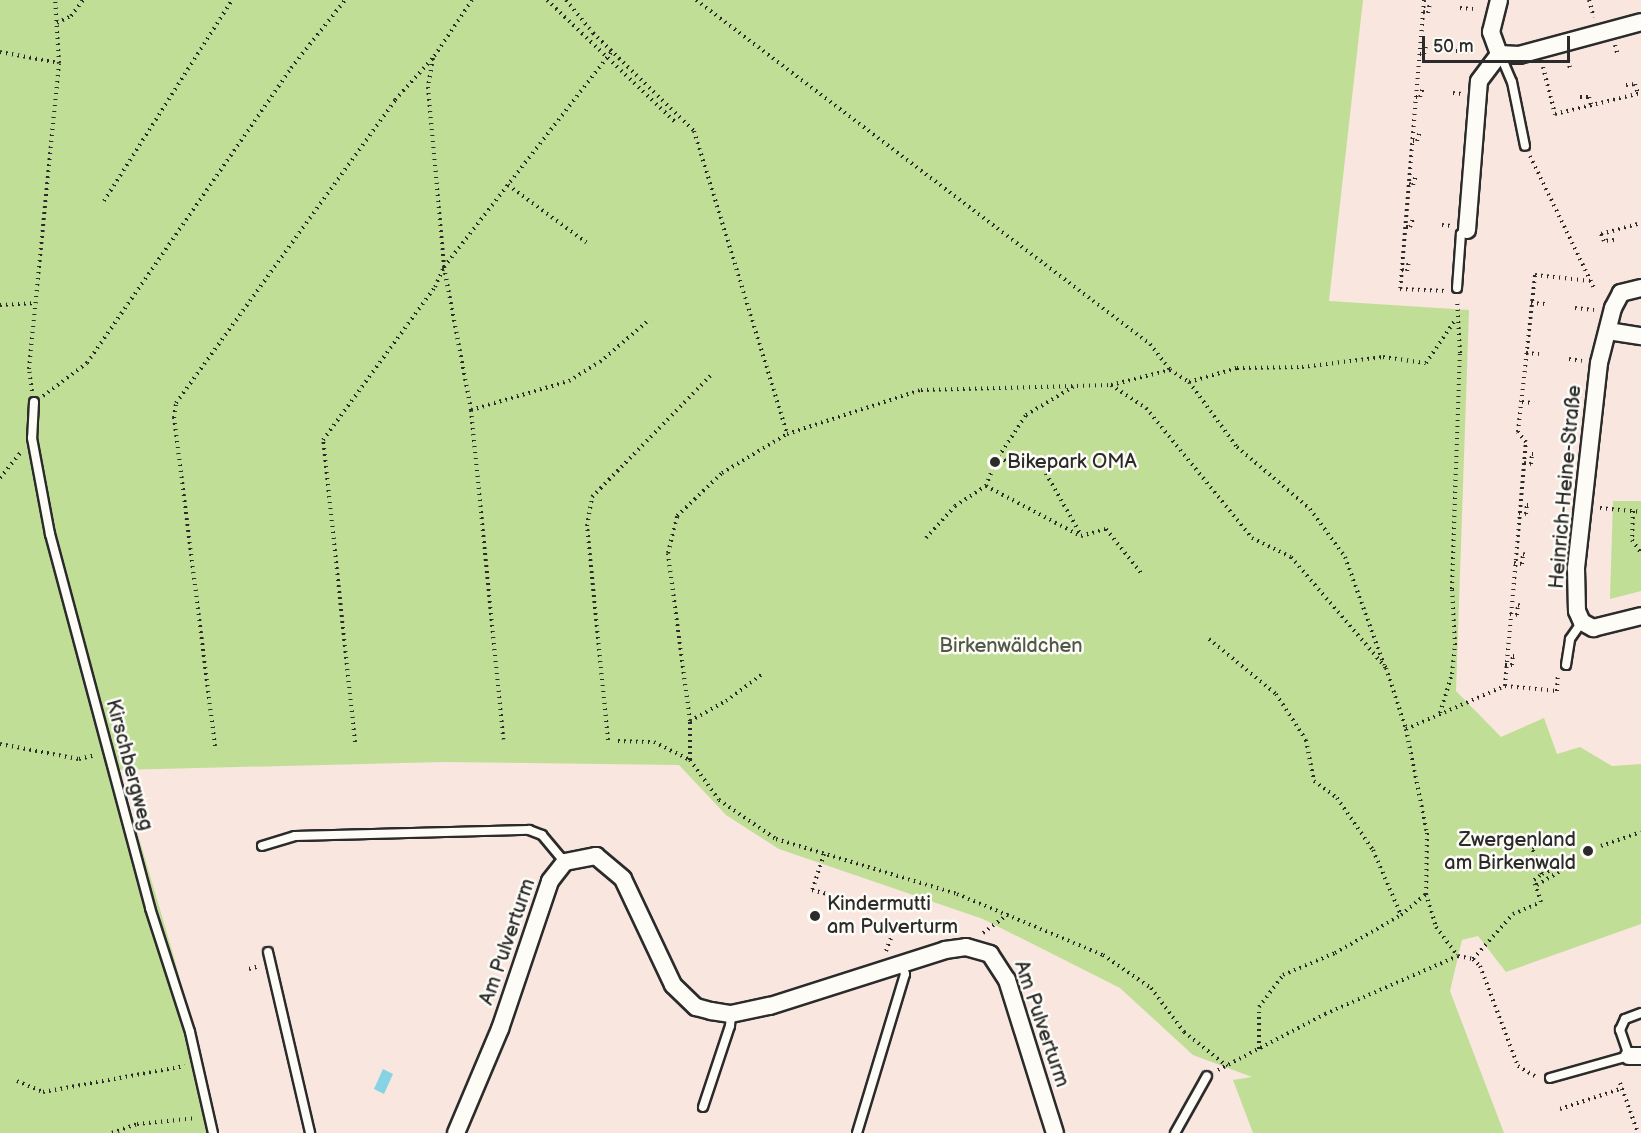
<!DOCTYPE html>
<meta charset="utf-8">
<style>
body{margin:0}
#map{position:relative;width:1641px;height:1133px;overflow:hidden;background:#f8e6df;font-family:"Balsamiq Sans",sans-serif}
div>[style]{position:absolute}
.green>*{inset:0;background:#c0de96}
.water>*{inset:0;background:#85d3e3}
.path>*{height:4px;margin-top:-2px;transform-origin:0;background:repeating-linear-gradient(90deg,#2b2b2b 0 1.5px,transparent 0 6px)}
.roads{filter:drop-shadow(2px 0 #2b2b2b) drop-shadow(-2px 0 #2b2b2b) drop-shadow(0 2px #2b2b2b) drop-shadow(0 -2px #2b2b2b)}
.service>*{height:8px;margin:-4px;padding:0 4px;transform-origin:4px;border-radius:4px;background:#fdfcf7}
.minor>*{height:16px;margin:-8px;padding:0 8px;transform-origin:8px;border-radius:8px;background:#fdfcf7}
.dots>*{width:16px;height:16px;translate:-50% -50%;box-sizing:border-box;border:3px solid #fdfcf7;border-radius:50%}
span{translate:-50% -50%;white-space:nowrap;text-align:center;line-height:1.15;-webkit-text-stroke:5px #fdfcf7;paint-order:stroke}
.poi-label{font-size:20px;color:#2b2b2b}
.left{translate:0 -50%;text-align:left}
.right{translate:-100% -50%;text-align:right}
.street-label{font-size:20px;color:#2b2b2b}
.park-label{font-size:20px;color:#505846}
.scale{position:absolute;left:1422px;top:36px;width:148px;height:27px;box-sizing:border-box;border:3px solid #2b2b2b;border-top:0;padding-left:8px;font-size:18px;line-height:21px;white-space:nowrap;color:#2b2b2b;-webkit-text-stroke:4px #fdfcf7;paint-order:stroke}
</style>
<div id="map">
<div class="green">
<i style="clip-path:polygon(0 0,1363px 0,1329px 301px,1469px 310px,1456px 691px,1501px 737px,1544px 718px,1557px 754px,1580px 747px,1612px 766px,1641px 764px,1641px 924px,1506px 972px,1478px 936px,1462px 940px,1450px 991px,1504px 1133px,1253px 1133px,1233px 1080px,1252px 1077px,1193px 1055px,1120px 988px,983px 919px,779px 849px,726px 815px,679px 765px,443px 762px,119px 770px,174px 957px,218px 1133px,0 1133px)"></i>
<i style="clip-path:polygon(1613px 501px,1641px 501px,1641px 591px,1610px 599px)"></i>
</div>
<div class="water">
<i style="clip-path:polygon(383px 1069px,393px 1074px,384px 1094px,374px 1089px)"></i>
</div>
<div class="path">
<i style="left:472px;top:0;width:70px;rotate:123.9deg"></i>
<i style="left:433px;top:58px;width:29px;rotate:100deg"></i>
<i style="left:428px;top:87px;width:181px;rotate:84.9deg"></i>
<i style="left:444px;top:267px;width:146px;rotate:79.3deg"></i>
<i style="left:471px;top:410px;width:331px;rotate:84.4deg"></i>
<i style="left:547px;top:0;width:178px;rotate:43.6deg"></i>
<i style="left:566px;top:0;width:43px;rotate:50.7deg"></i>
<i style="left:593px;top:33px;width:141px;rotate:44.1deg"></i>
<i style="left:694px;top:131px;width:317px;rotate:72.9deg"></i>
<i style="left:696px;top:0;width:570px;rotate:37.15deg"></i>
<i style="left:1150px;top:344px;width:33px;rotate:52deg"></i>
<i style="left:1424px;top:0;width:290px;rotate:94.7deg"></i>
<i style="left:1400px;top:289px;width:46px;rotate:2.5deg"></i>
<i style="left:1589px;top:0;width:18px;rotate:74deg"></i>
<i style="left:1460px;top:8px;width:13px;rotate:4deg"></i>
<i style="left:1423px;top:12px;width:5px;rotate:11deg"></i>
<i style="left:1428px;top:13px;width:10px;rotate:-79deg"></i>
<i style="left:57px;top:23px;width:16px;rotate:-27deg"></i>
<i style="left:71px;top:16px;width:20px;rotate:-53deg"></i>
<i style="left:1615px;top:45px;width:11px;rotate:75deg"></i>
<i style="left:1456px;top:51px;width:13px"></i>
<i style="left:0;top:52px;width:60px;rotate:10.6deg"></i>
<i style="left:1420px;top:54px;width:4px"></i>
<i style="left:1424px;top:54px;width:9px;rotate:-77deg"></i>
<i style="left:1568px;top:60px;width:9px;rotate:77deg"></i>
<i style="left:1543px;top:67px;width:49px;rotate:75.7deg"></i>
<i style="left:1555px;top:114px;width:89px;rotate:-13.7deg"></i>
<i style="left:1626px;top:85px;width:9px;rotate:-6deg"></i>
<i style="left:1635px;top:84px;width:10px;rotate:73deg"></i>
<i style="left:1453px;top:93px;width:9px;rotate:6deg"></i>
<i style="left:1416px;top:97px;width:4px"></i>
<i style="left:1420px;top:97px;width:9px;rotate:-72deg"></i>
<i style="left:1580px;top:97px;width:9px"></i>
<i style="left:1589px;top:97px;width:8px;rotate:76deg"></i>
<i style="left:1413px;top:141px;width:4px"></i>
<i style="left:1417px;top:141px;width:10px;rotate:-73deg"></i>
<i style="left:1530px;top:156px;width:149px;rotate:64.1deg"></i>
<i style="left:1409px;top:184px;width:4px;rotate:14deg"></i>
<i style="left:1413px;top:185px;width:10px;rotate:-73deg"></i>
<i style="left:508px;top:185px;width:97px;rotate:36.2deg"></i>
<i style="left:104px;top:201px;width:238px;rotate:-57.5deg"></i>
<i style="left:1442px;top:225px;width:10px;rotate:6deg"></i>
<i style="left:1406px;top:227px;width:4px"></i>
<i style="left:1410px;top:227px;width:9px;rotate:-69deg"></i>
<i style="left:1614px;top:240px;width:10px;rotate:174deg"></i>
<i style="left:1604px;top:241px;width:8px;rotate:-113deg"></i>
<i style="left:1601px;top:234px;width:41px;rotate:-15.4deg"></i>
<i style="left:1402px;top:270px;width:5px;rotate:11deg"></i>
<i style="left:1407px;top:271px;width:10px;rotate:-79deg"></i>
<i style="left:1531px;top:303px;width:14px;rotate:4deg"></i>
<i style="left:0;top:305px;width:36px;rotate:-3deg"></i>
<i style="left:1575px;top:308px;width:19px;rotate:6deg"></i>
<i style="left:1526px;top:353px;width:13px;rotate:4deg"></i>
<i style="left:1569px;top:359px;width:13px;rotate:9deg"></i>
<i style="left:1189px;top:382px;width:50px;rotate:-16.3deg"></i>
<i style="left:1237px;top:368px;width:65px;rotate:-0.9deg"></i>
<i style="left:1302px;top:367px;width:82px;rotate:-7deg"></i>
<i style="left:1383px;top:357px;width:43px;rotate:7.9deg"></i>
<i style="left:1426px;top:363px;width:53px;rotate:-55.7deg"></i>
<i style="left:1111px;top:385px;width:61px;rotate:-14.3deg"></i>
<i style="left:1170px;top:370px;width:22px;rotate:32deg"></i>
<i style="left:1189px;top:382px;width:81px;rotate:53.6deg"></i>
<i style="left:1237px;top:447px;width:96px;rotate:40.3deg"></i>
<i style="left:1310px;top:509px;width:59px;rotate:53.9deg"></i>
<i style="left:1345px;top:557px;width:115px;rotate:70.1deg"></i>
<i style="left:32px;top:391px;width:22px;rotate:-98deg"></i>
<i style="left:29px;top:369px;width:307px;rotate:-84.4deg"></i>
<i style="left:59px;top:63px;width:63px;rotate:-93.6deg"></i>
<i style="left:43px;top:396px;width:55px;rotate:-36.9deg"></i>
<i style="left:87px;top:363px;width:359px;rotate:-55.3deg"></i>
<i style="left:291px;top:68px;width:87px;rotate:-51.5deg"></i>
<i style="left:1522px;top:402px;width:12px;rotate:5deg"></i>
<i style="left:1565px;top:406px;width:13px;rotate:9deg"></i>
<i style="left:471px;top:410px;width:102px;rotate:-16.5deg"></i>
<i style="left:569px;top:381px;width:36px;rotate:-32deg"></i>
<i style="left:600px;top:362px;width:66px;rotate:-40.7deg"></i>
<i style="left:999px;top:457px;width:16px;rotate:30deg"></i>
<i style="left:1013px;top:465px;width:20px;rotate:-15deg"></i>
<i style="left:1032px;top:460px;width:9px;rotate:21deg"></i>
<i style="left:1040px;top:463px;width:83px;rotate:60.3deg"></i>
<i style="left:1524px;top:463px;width:7px;rotate:8deg"></i>
<i style="left:1531px;top:464px;width:10px;rotate:-84deg"></i>
<i style="left:1532px;top:454px;width:4px"></i>
<i style="left:0;top:478px;width:35px;rotate:-51deg"></i>
<i style="left:986px;top:486px;width:107px;rotate:27.8deg"></i>
<i style="left:1081px;top:536px;width:26px;rotate:-16deg"></i>
<i style="left:1106px;top:529px;width:56px;rotate:51.5deg"></i>
<i style="left:1600px;top:508px;width:41px;rotate:5.6deg"></i>
<i style="left:1633px;top:511px;width:29px;rotate:92deg"></i>
<i style="left:1632px;top:540px;width:16px;rotate:55deg"></i>
<i style="left:1519px;top:513px;width:7px;rotate:8deg"></i>
<i style="left:1526px;top:514px;width:9px;rotate:-84deg"></i>
<i style="left:1527px;top:505px;width:4px"></i>
<i style="left:926px;top:538px;width:43px;rotate:-47.8deg"></i>
<i style="left:955px;top:506px;width:37px;rotate:-33deg"></i>
<i style="left:986px;top:486px;width:26px;rotate:-69deg"></i>
<i style="left:995px;top:462px;width:56px;rotate:-56.6deg"></i>
<i style="left:1026px;top:415px;width:55px;rotate:-30.8deg"></i>
<i style="left:1514px;top:563px;width:8px;rotate:7deg"></i>
<i style="left:1522px;top:564px;width:10px;rotate:-84deg"></i>
<i style="left:1523px;top:554px;width:3px;rotate:18deg"></i>
<i style="left:1510px;top:614px;width:7px;rotate:8deg"></i>
<i style="left:1517px;top:615px;width:10px;rotate:-84deg"></i>
<i style="left:1518px;top:605px;width:4px;rotate:14deg"></i>
<i style="left:1209px;top:639px;width:87px;rotate:39.4deg"></i>
<i style="left:1276px;top:694px;width:55px;rotate:56.9deg"></i>
<i style="left:1306px;top:740px;width:42px;rotate:79deg"></i>
<i style="left:1314px;top:781px;width:29px;rotate:36deg"></i>
<i style="left:1337px;top:798px;width:63px;rotate:55.3deg"></i>
<i style="left:1373px;top:850px;width:71px;rotate:66.7deg"></i>
<i style="left:1505px;top:665px;width:7px"></i>
<i style="left:1512px;top:665px;width:9px;rotate:-84deg"></i>
<i style="left:1513px;top:656px;width:4px"></i>
<i style="left:1505px;top:686px;width:245px;rotate:-85.1deg"></i>
<i style="left:1526px;top:442px;width:13px;rotate:-129deg"></i>
<i style="left:1518px;top:432px;width:158px;rotate:-83.8deg"></i>
<i style="left:1535px;top:275px;width:56px;rotate:6.1deg"></i>
<i style="left:1440px;top:713px;width:41px;rotate:-72.9deg"></i>
<i style="left:1452px;top:674px;width:29px;rotate:-84deg"></i>
<i style="left:1455px;top:645px;width:56px;rotate:-93.1deg"></i>
<i style="left:1452px;top:589px;width:236px;rotate:-88.1deg"></i>
<i style="left:1460px;top:353px;width:53px;rotate:-93.2deg"></i>
<i style="left:690px;top:721px;width:41px;rotate:-29.1deg"></i>
<i style="left:726px;top:701px;width:44px;rotate:-36.6deg"></i>
<i style="left:1406px;top:729px;width:108px;rotate:-23.5deg"></i>
<i style="left:1505px;top:686px;width:52px;rotate:5.5deg"></i>
<i style="left:1557px;top:691px;width:17px;rotate:-87deg"></i>
<i style="left:608px;top:740px;width:215px;rotate:-95.6deg"></i>
<i style="left:587px;top:526px;width:29px;rotate:-80deg"></i>
<i style="left:592px;top:497px;width:170px;rotate:-45.7deg"></i>
<i style="left:618px;top:741px;width:36px;rotate:2deg"></i>
<i style="left:654px;top:742px;width:40px;rotate:26.6deg"></i>
<i style="left:690px;top:760px;width:49px;rotate:54.1deg"></i>
<i style="left:719px;top:800px;width:69px;rotate:34.4deg"></i>
<i style="left:776px;top:839px;width:189px;rotate:16.9deg"></i>
<i style="left:957px;top:894px;width:158px;rotate:22.7deg"></i>
<i style="left:1103px;top:955px;width:58px;rotate:34.5deg"></i>
<i style="left:1151px;top:988px;width:55px;rotate:53.1deg"></i>
<i style="left:1184px;top:1032px;width:55px;rotate:38.3deg"></i>
<i style="left:355px;top:742px;width:304px;rotate:-96deg"></i>
<i style="left:323px;top:440px;width:190px;rotate:-53.8deg"></i>
<i style="left:435px;top:287px;width:22px;rotate:-66deg"></i>
<i style="left:444px;top:267px;width:274px;rotate:-52.1deg"></i>
<i style="left:0;top:744px;width:80px;rotate:10.8deg"></i>
<i style="left:79px;top:759px;width:17px;rotate:-13deg"></i>
<i style="left:215px;top:746px;width:331px;rotate:-97.1deg"></i>
<i style="left:174px;top:418px;width:15px;rotate:-82deg"></i>
<i style="left:176px;top:403px;width:374px;rotate:-54.1deg"></i>
<i style="left:395px;top:100px;width:57px;rotate:-47.9deg"></i>
<i style="left:690px;top:760px;width:39px;rotate:-90deg"></i>
<i style="left:690px;top:721px;width:169px;rotate:-97.5deg"></i>
<i style="left:668px;top:553px;width:38px;rotate:-76deg"></i>
<i style="left:677px;top:516px;width:62px;rotate:-43.7deg"></i>
<i style="left:722px;top:473px;width:76px;rotate:-31deg"></i>
<i style="left:787px;top:434px;width:141px;rotate:-18.2deg"></i>
<i style="left:921px;top:390px;width:190px;rotate:-1.5deg"></i>
<i style="left:1111px;top:385px;width:42px;rotate:33.3deg"></i>
<i style="left:1146px;top:408px;width:168px;rotate:50.8deg"></i>
<i style="left:1252px;top:538px;width:43px;rotate:26deg"></i>
<i style="left:1291px;top:557px;width:146px;rotate:49.4deg"></i>
<i style="left:1386px;top:668px;width:64px;rotate:71.8deg"></i>
<i style="left:1406px;top:729px;width:106px;rotate:78.6deg"></i>
<i style="left:1427px;top:833px;width:61px;rotate:90.9deg"></i>
<i style="left:1426px;top:894px;width:34px;rotate:73deg"></i>
<i style="left:1436px;top:927px;width:36px;rotate:53deg"></i>
<i style="left:1601px;top:846px;width:42px;rotate:-19.3deg"></i>
<i style="left:824px;top:854px;width:38px;rotate:108deg"></i>
<i style="left:812px;top:890px;width:16px;rotate:15deg"></i>
<i style="left:1542px;top:874px;width:23px;rotate:-25deg"></i>
<i style="left:1537px;top:885px;width:39px;rotate:-31deg"></i>
<i style="left:983px;top:933px;width:31px;rotate:-37deg"></i>
<i style="left:886px;top:951px;width:26px;rotate:-69deg"></i>
<i style="left:1473px;top:959px;width:60px;rotate:-48.4deg"></i>
<i style="left:1513px;top:914px;width:30px;rotate:-23deg"></i>
<i style="left:1541px;top:902px;width:23px;rotate:-108deg"></i>
<i style="left:1534px;top:880px;width:10px;rotate:-37deg"></i>
<i style="left:1542px;top:874px;width:28px;rotate:-111deg"></i>
<i style="left:1532px;top:848px;width:24px;rotate:-19deg"></i>
<i style="left:249px;top:969px;width:11px;rotate:-15deg"></i>
<i style="left:1259px;top:1049px;width:42px;rotate:-90deg"></i>
<i style="left:1259px;top:1007px;width:40px;rotate:-53deg"></i>
<i style="left:1283px;top:975px;width:56px;rotate:-22.9deg"></i>
<i style="left:1335px;top:953px;width:76px;rotate:-29.9deg"></i>
<i style="left:1401px;top:915px;width:33px;rotate:-40deg"></i>
<i style="left:1218px;top:1070px;width:121px;rotate:-27.6deg"></i>
<i style="left:1325px;top:1014px;width:145px;rotate:-23.6deg"></i>
<i style="left:1458px;top:956px;width:15px;rotate:11deg"></i>
<i style="left:1473px;top:959px;width:10px;rotate:45deg"></i>
<i style="left:1480px;top:966px;width:107px;rotate:69.2deg"></i>
<i style="left:1518px;top:1066px;width:23px;rotate:31deg"></i>
<i style="left:17px;top:1081px;width:28px;rotate:23deg"></i>
<i style="left:43px;top:1092px;width:144px;rotate:-10.4deg"></i>
<i style="left:1620px;top:1083px;width:53px;rotate:70.2deg"></i>
<i style="left:1560px;top:1109px;width:66px;rotate:-18.4deg"></i>
<i style="left:112px;top:1133px;width:27px;rotate:-20deg"></i>
<i style="left:137px;top:1124px;width:60px;rotate:-5.7deg"></i>
</div>
<div class="roads">
<div class="service">
<i style="left:1500px;top:54px;width:30px;rotate:67deg"></i>
<i style="left:1512px;top:82px;width:65px;rotate:78.5deg"></i>
<i style="left:1457px;top:288px;width:54px;rotate:-85.8deg"></i>
<i style="left:1461px;top:234px;width:7px;rotate:-34deg"></i>
<i style="left:34px;top:402px;width:36px;rotate:93deg"></i>
<i style="left:32px;top:438px;width:98px;rotate:79.4deg"></i>
<i style="left:50px;top:534px;width:387px;rotate:75deg"></i>
<i style="left:150px;top:908px;width:130px;rotate:72.1deg"></i>
<i style="left:190px;top:1032px;width:104px;rotate:77.2deg"></i>
<i style="left:1566px;top:665px;width:26px;rotate:-81deg"></i>
<i style="left:1570px;top:639px;width:21px;rotate:-55deg"></i>
<i style="left:262px;top:846px;width:34px;rotate:-17deg"></i>
<i style="left:295px;top:836px;width:234px;rotate:-1.5deg"></i>
<i style="left:529px;top:830px;width:14px;rotate:21deg"></i>
<i style="left:542px;top:835px;width:35px;rotate:50deg"></i>
<i style="left:268px;top:952px;width:186px;rotate:76.9deg"></i>
<i style="left:1550px;top:1078px;width:82px;rotate:-15.6deg"></i>
<i style="left:1629px;top:1056px;width:28px;rotate:-109deg"></i>
<i style="left:1620px;top:1030px;width:12px;rotate:-66deg"></i>
<i style="left:1625px;top:1019px;width:17px;rotate:-21deg"></i>
<i style="left:703px;top:1107px;width:85px;rotate:-71.6deg"></i>
<i style="left:730px;top:1026px;width:12px;rotate:-85deg"></i>
<i style="left:857px;top:1133px;width:166px;rotate:-73.2deg"></i>
<i style="left:905px;top:974px;width:9px;rotate:-108deg"></i>
<i style="left:1175px;top:1133px;width:65px;rotate:-60.7deg"></i>
</div>
<div class="minor">
<i style="left:1499px;top:0;width:33px;rotate:104deg"></i>
<i style="left:1491px;top:32px;width:23px;rotate:70deg"></i>
<i style="left:1499px;top:54px;width:20px;rotate:3deg"></i>
<i style="left:1519px;top:55px;width:126px;rotate:-15.1deg"></i>
<i style="left:1467px;top:230px;width:149px;rotate:-85.4deg"></i>
<i style="left:1479px;top:81px;width:34px;rotate:-53deg"></i>
<i style="left:1641px;top:288px;width:21px;rotate:166deg"></i>
<i style="left:1621px;top:293px;width:17px;rotate:118deg"></i>
<i style="left:1613px;top:308px;width:57px;rotate:104.3deg"></i>
<i style="left:1599px;top:363px;width:206px;rotate:96.4deg"></i>
<i style="left:1576px;top:568px;width:43px;rotate:88.7deg"></i>
<i style="left:1577px;top:611px;width:12px;rotate:66deg"></i>
<i style="left:1582px;top:622px;width:13px;rotate:29deg"></i>
<i style="left:1593px;top:628px;width:49px;rotate:-14deg"></i>
<i style="left:1608px;top:331px;width:33px;rotate:9deg"></i>
<i style="left:1629px;top:1056px;width:12px"></i>
<i style="left:456px;top:1133px;width:113px;rotate:-67.1deg"></i>
<i style="left:500px;top:1029px;width:156px;rotate:-71.3deg"></i>
<i style="left:550px;top:881px;width:24px;rotate:-52deg"></i>
<i style="left:565px;top:862px;width:32px;rotate:-11deg"></i>
<i style="left:596px;top:856px;width:35px;rotate:40deg"></i>
<i style="left:623px;top:879px;width:117px;rotate:64.7deg"></i>
<i style="left:673px;top:985px;width:32px;rotate:44deg"></i>
<i style="left:696px;top:1007px;width:16px;rotate:15deg"></i>
<i style="left:711px;top:1011px;width:20px;rotate:9deg"></i>
<i style="left:731px;top:1014px;width:40px;rotate:-12deg"></i>
<i style="left:770px;top:1006px;width:184px;rotate:-17.7deg"></i>
<i style="left:945px;top:950px;width:21px;rotate:-8deg"></i>
<i style="left:966px;top:947px;width:25px;rotate:16deg"></i>
<i style="left:990px;top:954px;width:31px;rotate:57deg"></i>
<i style="left:1007px;top:980px;width:160px;rotate:72.6deg"></i>
</div>
</div>
<div class="dots">
<i style="left:995px;top:462px;background:#2b2b2b"></i>
<i style="left:1588px;top:851px;background:#2b2b2b"></i>
<i style="left:815px;top:916px;background:#2b2b2b"></i>
</div>
<div class="poi-label">
<span class="left" style="left:1007px;top:462px">Bikepark OMA</span>
<span class="right" style="left:1576px;top:852px">Zwergenland<br>am Birkenwald</span>
<span class="left" style="left:827px;top:916px">Kindermutti<br>am Pulverturm</span>
</div>
<div class="street-label">
<span style="left:1566px;top:487px;rotate:-85deg">Heinrich-Heine-Straße</span>
<span style="left:129px;top:765px;rotate:75deg">Kirschbergweg</span>
<span style="left:508px;top:942px;rotate:-71deg">Am Pulverturm</span>
<span style="left:1041px;top:1024px;rotate:71deg">Am Pulverturm</span>
</div>
<div class="park-label">
<span style="left:1011px;top:646px">Birkenwäldchen</span>
</div>
<div class="scale">50 m</div>
</div>
